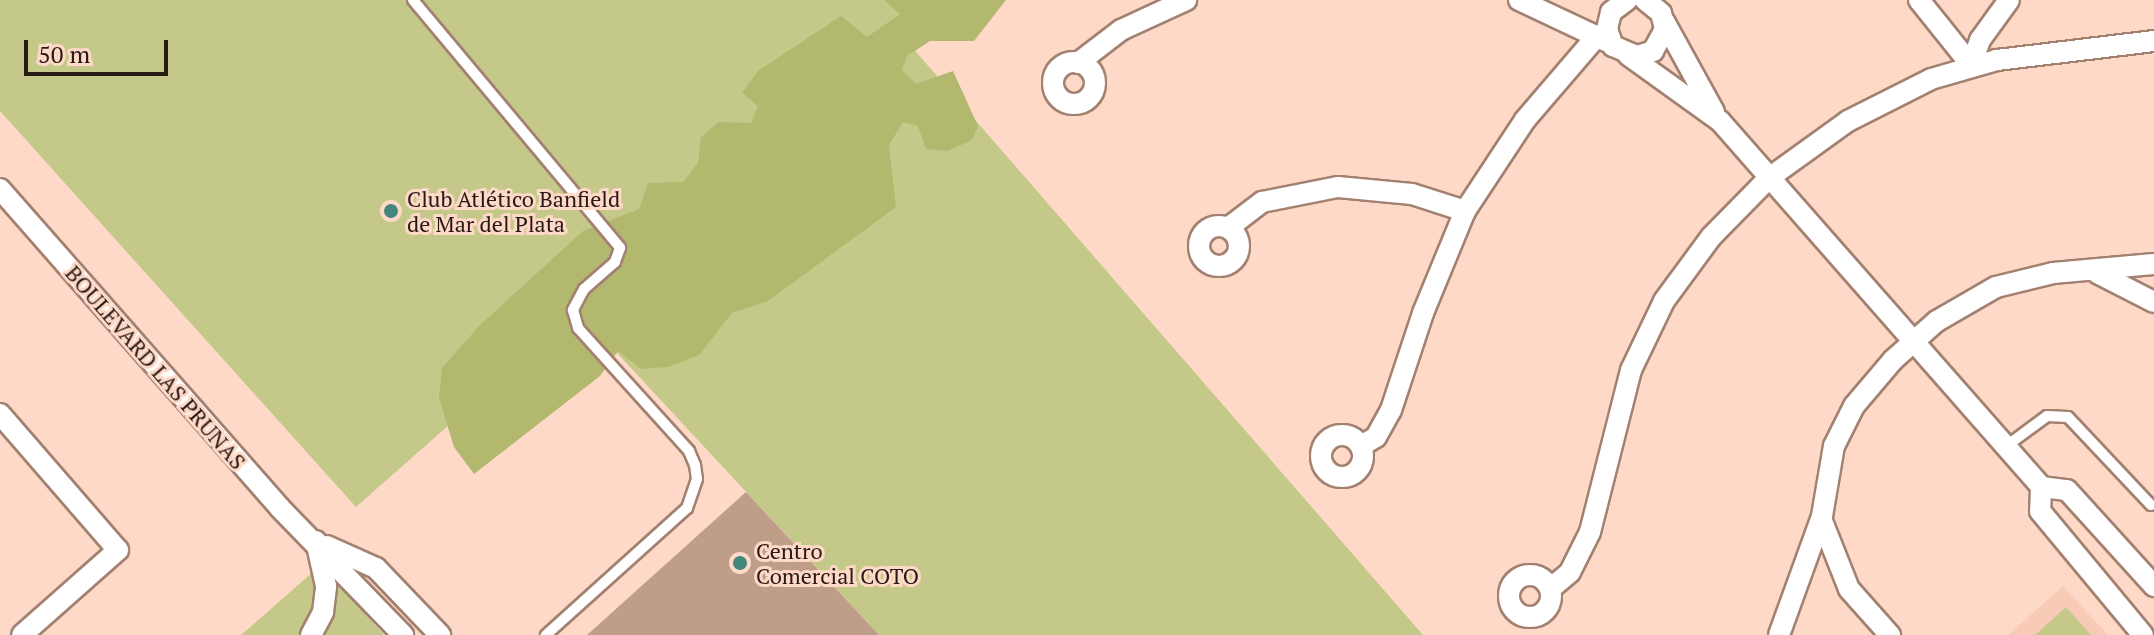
<!DOCTYPE html>
<meta charset="utf-8">
<style>
body{margin:0}
#map{position:relative;width:2154px;height:635px;overflow:hidden;background:#fed9c8;font-family:"PT Serif",serif}
div>[style]{position:absolute}
.built>*{inset:0;background:#f8cbb7}
.green>*{inset:0;background:#c4c98a}
.forest>*{inset:0;background:#b3b86f}
.building>*{inset:0;background:#be9e89}
.roads{filter:drop-shadow(2px 0 #a38171) drop-shadow(-2px 0 #a38171) drop-shadow(0 2px #a38171) drop-shadow(0 -2px #a38171)}
.service>*{height:10px;margin:-5px;padding:0 5px;transform-origin:5px;border-radius:5px;background:#fff}
.minor>*{height:20px;margin:-10px;padding:0 10px;transform-origin:10px;border-radius:10px;background:#fff}
.minor>.ring{margin:-10px;padding:0;box-sizing:content-box;background:none;border:20px solid #fff;border-radius:50%}
.dots>*{width:22px;height:22px;translate:-50% -50%;box-sizing:border-box;border:4px solid #fed9c8;border-radius:50%}
span{translate:-50% -50%;white-space:nowrap;text-align:center;line-height:1.15;-webkit-text-stroke:6px #fed9c8;paint-order:stroke}
.poi-label{font-size:22px;color:#271913}
.left{translate:0 -50%;text-align:left}
.street-label{font-size:22px;color:#271913}
.scale{position:absolute;left:24px;top:40px;width:144px;height:36px;box-sizing:border-box;border:4px solid #271913;border-top:0;padding-left:10px;font-size:24px;line-height:28px;white-space:nowrap;color:#271913;-webkit-text-stroke:6px #fed9c8;paint-order:stroke}
</style>
<div id="map">
<div class="built">
<i style="clip-path:polygon(2063px 586px,2108px 635px,2008px 635px)"></i>
</div>
<div class="green">
<i style="clip-path:polygon(0 0,931px 0,897px 30px,1423px 635px,879px 635px,578px 311px,356px 507px,0 111px)"></i>
<i style="clip-path:polygon(321px 565px,384px 635px,241px 635px)"></i>
<i style="clip-path:polygon(2066px 607px,2091px 635px,2035px 635px)"></i>
</div>
<div class="forest">
<i style="clip-path:polygon(884px 0,1006px 0,974px 41px,930px 41px,907px 56px,902px 70px,916px 84px,953px 71px,978px 126px,972px 140px,948px 151px,926px 149px,918px 126px,903px 122px,889px 145px,896px 207px,768px 301px,732px 313px,699px 355px,668px 367px,641px 369px,618px 351px,600px 376px,474px 474px,454px 447px,439px 398px,442px 368px,479px 326px,583px 231px,639px 209px,648px 183px,683px 182px,698px 163px,701px 137px,719px 122px,751px 123px,758px 106px,742px 93px,758px 71px,841px 16px,867px 37px,900px 14px)"></i>
</div>
<div class="building">
<i style="clip-path:polygon(746px 492px,879px 635px,587px 635px)"></i>
</div>
<div class="roads">
<div class="service">
<i style="left:413px;top:0;width:323px;rotate:50.1deg"></i>
<i style="left:620px;top:248px;width:15px;rotate:110deg"></i>
<i style="left:615px;top:262px;width:41px;rotate:138.9deg"></i>
<i style="left:584px;top:289px;width:24px;rotate:118deg"></i>
<i style="left:573px;top:310px;width:19px;rotate:74deg"></i>
<i style="left:578px;top:328px;width:166px;rotate:47.9deg"></i>
<i style="left:689px;top:451px;width:15px;rotate:67deg"></i>
<i style="left:695px;top:465px;width:14px;rotate:82deg"></i>
<i style="left:697px;top:479px;width:31px;rotate:109deg"></i>
<i style="left:687px;top:508px;width:190px;rotate:138deg"></i>
<i style="left:2005px;top:447px;width:52px;rotate:-36.4deg"></i>
<i style="left:2047px;top:416px;width:21px;rotate:3deg"></i>
<i style="left:2068px;top:417px;width:121px;rotate:46.7deg"></i>
</div>
<div class="minor">
<i style="left:1519px;top:0;width:96px;rotate:25.2deg"></i>
<i style="left:1627px;top:0;width:20px;rotate:143deg"></i>
<i style="left:1611px;top:12px;width:17px;rotate:103deg"></i>
<i style="left:1607px;top:29px;width:18px;rotate:71deg"></i>
<i style="left:1613px;top:46px;width:26px;rotate:23deg"></i>
<i style="left:1637px;top:56px;width:17px;rotate:-17deg"></i>
<i style="left:1653px;top:51px;width:25px;rotate:-61deg"></i>
<i style="left:1665px;top:29px;width:16px;rotate:-104deg"></i>
<i style="left:1661px;top:13px;width:21px;rotate:-141deg"></i>
<i style="left:1919px;top:0;width:83px;rotate:51.3deg"></i>
<i style="left:1664px;top:21px;width:104px;rotate:61.2deg"></i>
<i style="left:1628px;top:55px;width:113px;rotate:35.7deg"></i>
<i style="left:1720px;top:121px;width:487px;rotate:48.7deg"></i>
<i class="ring" style="left:1053px;top:62px;width:22px;height:22px"></i>
<i style="left:1078px;top:63px;width:54px;rotate:-37.5deg"></i>
<i style="left:1121px;top:30px;width:72px;rotate:-24.8deg"></i>
<i style="left:1971px;top:65px;width:27px;rotate:-70deg"></i>
<i style="left:1980px;top:40px;width:49px;rotate:-54.1deg"></i>
<i style="left:0;top:189px;width:424px;rotate:48.7deg"></i>
<i style="left:280px;top:508px;width:177px;rotate:45.9deg"></i>
<i class="ring" style="left:1199px;top:226px;width:20px;height:20px"></i>
<i style="left:1228px;top:228px;width:43px;rotate:-37.4deg"></i>
<i style="left:1262px;top:202px;width:77px;rotate:-11.2deg"></i>
<i style="left:1338px;top:187px;width:74px;rotate:5.4deg"></i>
<i style="left:1412px;top:194px;width:56px;rotate:17.8deg"></i>
<i style="left:2097px;top:273px;width:64px;rotate:27deg"></i>
<i style="left:0;top:414px;width:180px;rotate:49.1deg"></i>
<i style="left:118px;top:550px;width:128px;rotate:138.5deg"></i>
<i class="ring" style="left:1321px;top:435px;width:22px;height:22px"></i>
<i style="left:1361px;top:446px;width:17px;rotate:-31deg"></i>
<i style="left:1376px;top:437px;width:31px;rotate:-61deg"></i>
<i style="left:1391px;top:410px;width:102px;rotate:-71.7deg"></i>
<i style="left:1423px;top:313px;width:110px;rotate:-67.6deg"></i>
<i style="left:1465px;top:211px;width:109px;rotate:-56.6deg"></i>
<i style="left:1525px;top:120px;width:111px;rotate:-49.4deg"></i>
<i style="left:2041px;top:487px;width:24px;rotate:92deg"></i>
<i style="left:2040px;top:511px;width:161px;rotate:50.3deg"></i>
<i style="left:2041px;top:487px;width:26px;rotate:7deg"></i>
<i style="left:2067px;top:490px;width:130px;rotate:47.8deg"></i>
<i style="left:1822px;top:521px;width:73px;rotate:68.3deg"></i>
<i style="left:1849px;top:589px;width:62px;rotate:48.3deg"></i>
<i style="left:327px;top:546px;width:54px;rotate:24.2deg"></i>
<i style="left:376px;top:568px;width:93px;rotate:46.3deg"></i>
<i class="ring" style="left:1509px;top:575px;width:22px;height:22px"></i>
<i style="left:1550px;top:589px;width:26px;rotate:-40deg"></i>
<i style="left:1570px;top:572px;width:45px;rotate:-63.4deg"></i>
<i style="left:1590px;top:532px;width:167px;rotate:-75.8deg"></i>
<i style="left:1631px;top:370px;width:76px;rotate:-64.4deg"></i>
<i style="left:1664px;top:301px;width:79px;rotate:-53.7deg"></i>
<i style="left:1711px;top:237px;width:83px;rotate:-45.5deg"></i>
<i style="left:1769px;top:178px;width:97px;rotate:-35.8deg"></i>
<i style="left:1848px;top:121px;width:93px;rotate:-26.8deg"></i>
<i style="left:1931px;top:79px;width:69px;rotate:-16.1deg"></i>
<i style="left:1997px;top:60px;width:158px;rotate:-6.9deg"></i>
<i style="left:311px;top:635px;width:26px;rotate:-62deg"></i>
<i style="left:323px;top:612px;width:26px;rotate:-83deg"></i>
<i style="left:326px;top:586px;width:46px;rotate:-102.5deg"></i>
<i style="left:1779px;top:635px;width:127px;rotate:-70.1deg"></i>
<i style="left:1822px;top:516px;width:71px;rotate:-80.3deg"></i>
<i style="left:1834px;top:446px;width:45px;rotate:-63.4deg"></i>
<i style="left:1854px;top:406px;width:60px;rotate:-49.7deg"></i>
<i style="left:1893px;top:360px;width:59px;rotate:-41.6deg"></i>
<i style="left:1937px;top:321px;width:68px;rotate:-30deg"></i>
<i style="left:1996px;top:287px;width:59px;rotate:-13.8deg"></i>
<i style="left:2053px;top:273px;width:101px;rotate:-5.1deg"></i>
</div>
</div>
<div class="dots">
<i style="left:391px;top:211px;background:#41877e"></i>
<i style="left:740px;top:563px;background:#41877e"></i>
</div>
<div class="poi-label">
<span class="left" style="left:407px;top:211px">Club Atlético Banfield<br>de Mar del Plata</span>
<span class="left" style="left:756px;top:563px">Centro<br>Comercial COTO</span>
</div>
<div class="street-label">
<span style="left:156px;top:367px;rotate:49deg">BOULEVARD LAS PRUNAS</span>
</div>
<div class="scale">50 m</div>
</div>
